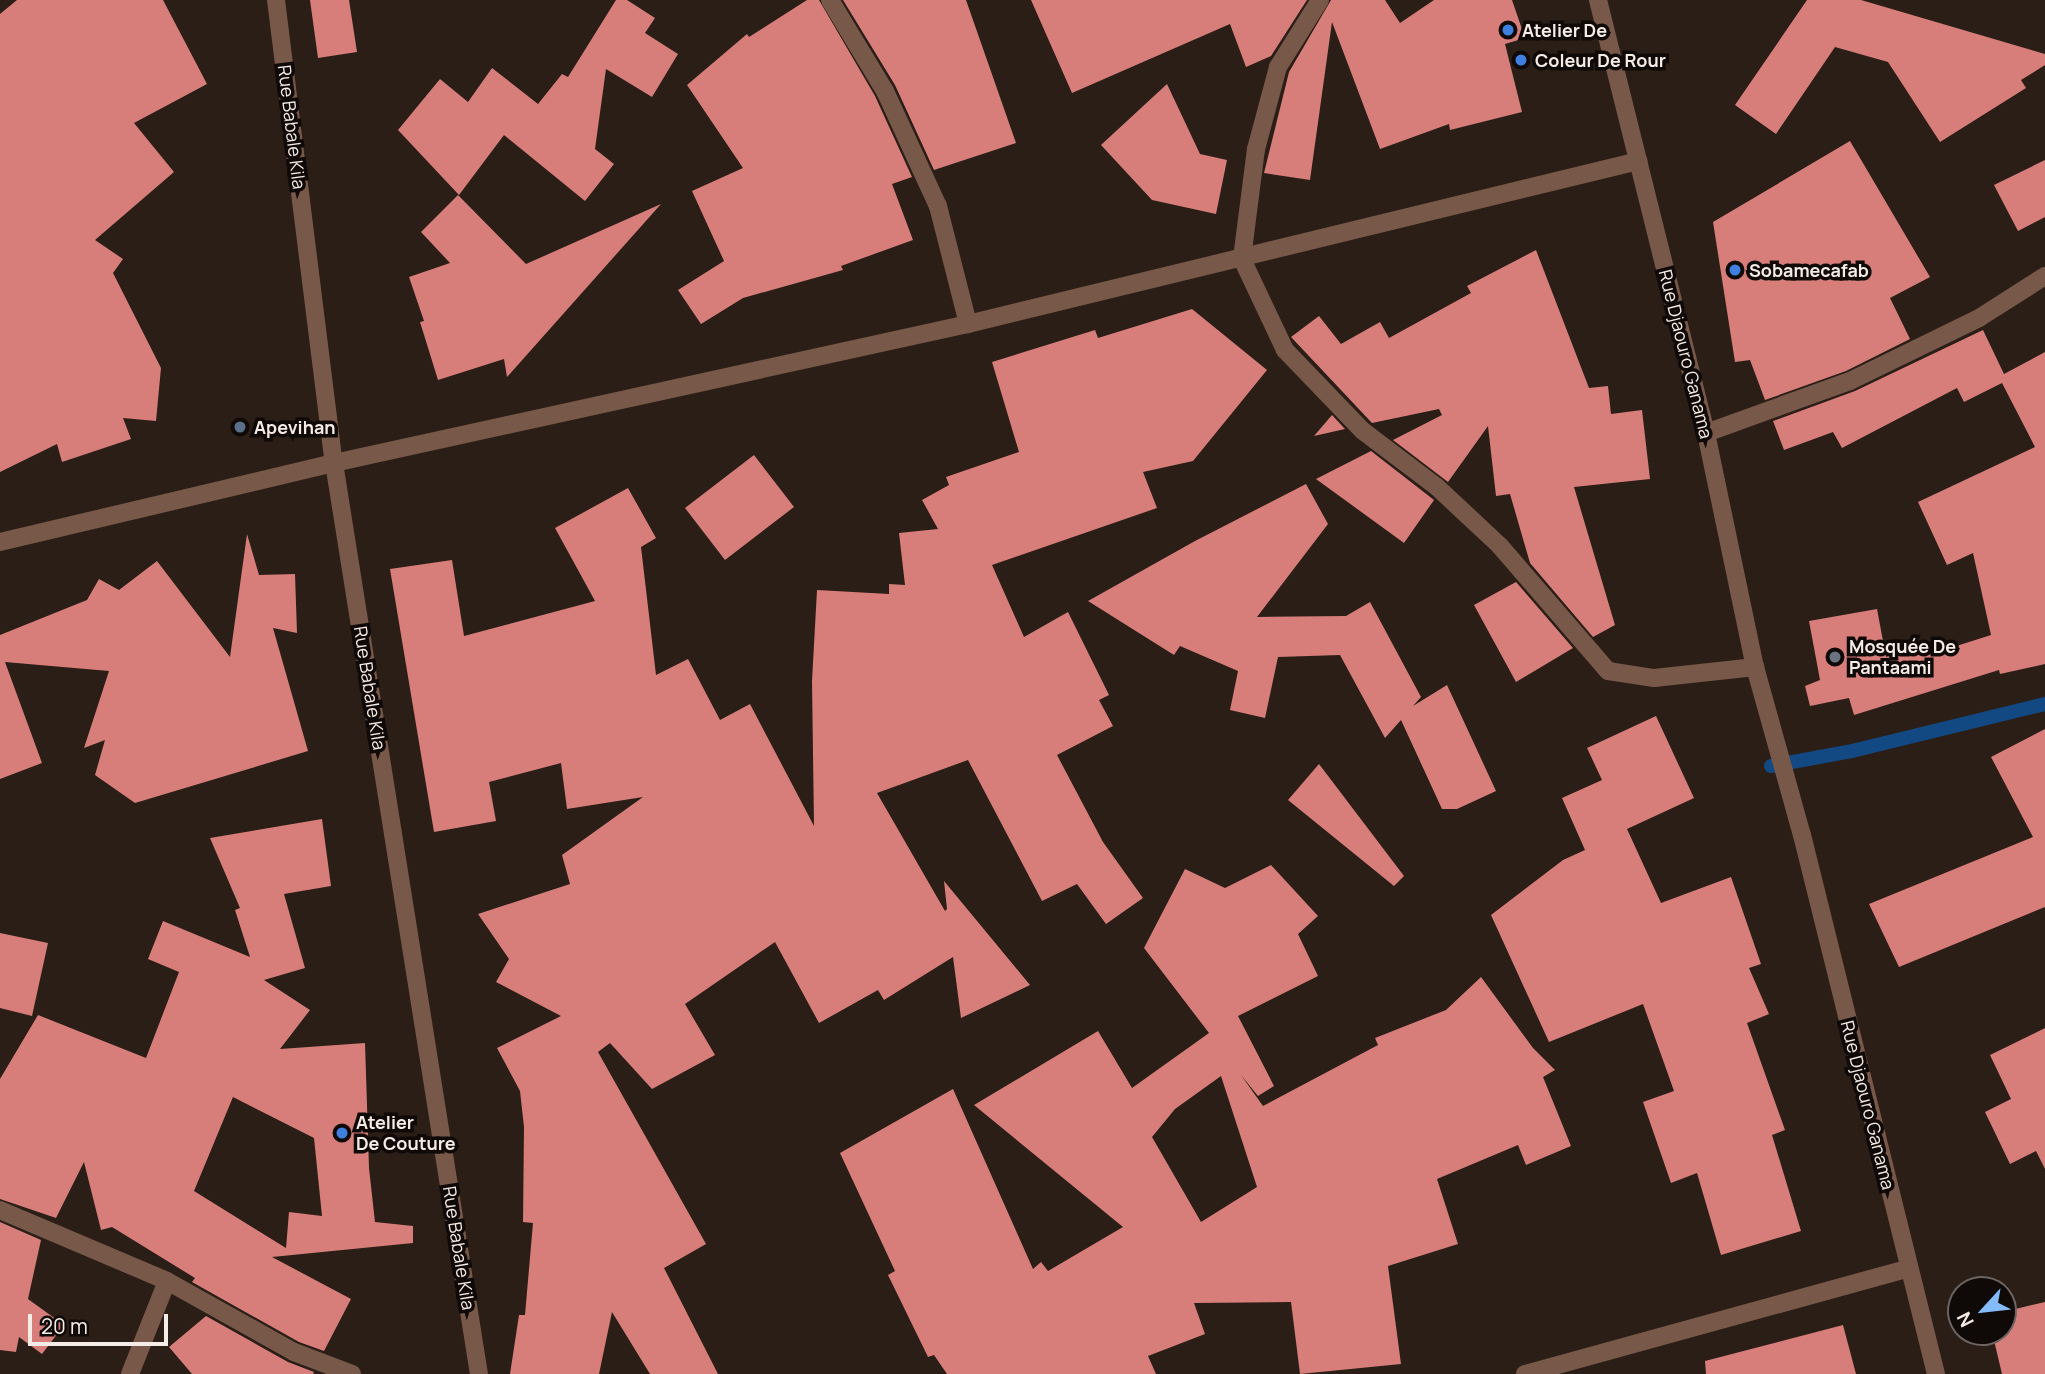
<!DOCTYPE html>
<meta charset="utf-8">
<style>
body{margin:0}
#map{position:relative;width:2045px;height:1374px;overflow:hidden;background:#2b1e17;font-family:Manrope,sans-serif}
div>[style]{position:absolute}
.stream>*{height:14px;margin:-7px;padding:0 7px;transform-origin:7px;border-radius:7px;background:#124982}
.building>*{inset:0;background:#d77e7b}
.street>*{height:18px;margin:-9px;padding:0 9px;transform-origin:9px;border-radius:9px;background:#785848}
.dots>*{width:19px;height:19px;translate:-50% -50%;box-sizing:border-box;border:4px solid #0f0907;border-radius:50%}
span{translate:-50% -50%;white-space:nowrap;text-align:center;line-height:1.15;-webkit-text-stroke:7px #0f0907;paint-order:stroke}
.poi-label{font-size:18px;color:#f6ece7;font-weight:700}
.left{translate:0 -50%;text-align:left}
.street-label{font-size:18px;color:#f6ece7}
.north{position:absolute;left:1947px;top:1276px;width:70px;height:70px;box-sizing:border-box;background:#0f0907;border:2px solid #6b6461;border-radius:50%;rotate:243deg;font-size:19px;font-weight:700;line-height:28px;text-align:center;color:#f6ece7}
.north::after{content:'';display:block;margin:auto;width:24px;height:32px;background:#84bcfb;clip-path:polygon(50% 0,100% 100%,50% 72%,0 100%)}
.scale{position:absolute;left:28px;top:1314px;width:140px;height:32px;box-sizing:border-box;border:4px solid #f6ece7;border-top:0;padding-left:9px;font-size:21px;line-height:24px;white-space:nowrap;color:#f6ece7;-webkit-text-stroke:5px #0f0907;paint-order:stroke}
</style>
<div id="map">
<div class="stream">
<i style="left:1771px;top:766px;width:82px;rotate:-10.5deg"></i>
<i style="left:1852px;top:751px;width:199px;rotate:-13.7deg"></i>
</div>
<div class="building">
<i style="clip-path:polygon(17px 0,163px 0,207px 84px,134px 123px,174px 172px,95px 240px,123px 259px,113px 273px,161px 368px,156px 421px,123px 418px,131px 439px,62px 462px,57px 444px,0 472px,0 14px)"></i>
<i style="clip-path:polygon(310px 0,349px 0,357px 52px,318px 58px)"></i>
<i style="clip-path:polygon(616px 0,627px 0,655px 18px,645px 33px,678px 54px,652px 97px,606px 69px,595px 149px,614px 164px,585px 201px,504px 135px,459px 195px,398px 130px,440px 79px,468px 102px,492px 68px,538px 104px,562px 74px,568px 77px)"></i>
<i style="clip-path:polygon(807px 0,819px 0,875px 96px,912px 177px,892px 184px,913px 240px,841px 266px,843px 270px,743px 298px,701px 324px,678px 290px,724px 261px,692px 191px,743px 168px,687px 85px,747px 34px,749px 37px)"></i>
<i style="clip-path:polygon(843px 0,966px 0,1016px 143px,934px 170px,895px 85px)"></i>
<i style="clip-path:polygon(1031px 0,1307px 0,1271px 56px,1246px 67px,1230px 24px,1072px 93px)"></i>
<i style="clip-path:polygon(1331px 0,1385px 0,1400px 23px,1434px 0,1512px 0,1525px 38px,1505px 44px,1522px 112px,1450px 130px,1449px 124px,1380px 149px,1332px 22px,1310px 180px,1264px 173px,1289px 72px)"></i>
<i style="clip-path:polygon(1807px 0,1861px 0,2045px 54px,2045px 65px,2021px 80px,2026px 88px,1940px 142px,1888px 62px,1835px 47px,1776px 134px,1735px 105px)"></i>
<i style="clip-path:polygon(1167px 84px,1200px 154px,1227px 160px,1216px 214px,1152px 200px,1101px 145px)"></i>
<i style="clip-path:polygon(1850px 141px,1930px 277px,1890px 298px,1910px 339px,1846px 371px,1765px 400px,1750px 360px,1735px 362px,1713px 222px)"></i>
<i style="clip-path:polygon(2045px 160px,2045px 217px,2018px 231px,1994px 185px)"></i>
<i style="clip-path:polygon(458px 195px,526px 264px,661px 204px,507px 377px,504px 359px,438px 380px,420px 322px,424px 321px,409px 277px,450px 263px,421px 232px)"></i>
<i style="clip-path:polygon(1536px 250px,1589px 388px,1608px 386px,1611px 414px,1642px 410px,1650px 479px,1574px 487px,1615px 625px,1593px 637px,1530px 563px,1510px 494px,1496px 496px,1488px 426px,1448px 482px,1393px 440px,1442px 415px,1439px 409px,1372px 423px,1291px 337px,1319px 316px,1341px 344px,1380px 322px,1389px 338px,1471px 293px,1467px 286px)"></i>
<i style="clip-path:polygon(1192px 309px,1267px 370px,1193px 461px,1143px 472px,1157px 508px,992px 565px,1024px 637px,1068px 612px,1109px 695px,1099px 700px,1113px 726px,1057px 755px,1103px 842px,1143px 898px,1106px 924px,1077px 884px,1042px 901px,968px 760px,877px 793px,945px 911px,947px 909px,944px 881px,1030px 985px,961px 1018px,953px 957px,884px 1000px,878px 990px,819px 1023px,775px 942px,685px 1004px,715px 1055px,652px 1089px,610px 1043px,598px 1052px,706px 1244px,664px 1268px,718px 1374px,650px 1374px,612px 1312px,599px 1374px,510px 1374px,519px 1315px,525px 1315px,533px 1223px,523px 1222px,524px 1127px,520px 1091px,497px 1048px,561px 1016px,496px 982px,509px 959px,478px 914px,570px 884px,562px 855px,643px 797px,567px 809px,561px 763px,489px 782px,496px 821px,434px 832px,390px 569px,452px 560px,464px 636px,595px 601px,555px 528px,628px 488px,656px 538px,641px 547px,656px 675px,688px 659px,720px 720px,750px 704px,814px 826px,812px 681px,817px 590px,889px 594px,889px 584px,905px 585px,899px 533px,938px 529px,922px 500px,949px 485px,946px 477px,1019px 452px,992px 362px,1095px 330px,1098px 338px)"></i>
<i style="clip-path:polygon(1983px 330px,2004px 374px,2045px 352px,2045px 664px,2000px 674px,1999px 670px,1854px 715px,1849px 698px,1810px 706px,1805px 686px,1820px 680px,1809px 621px,1877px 609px,1886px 657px,1920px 644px,1925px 656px,1991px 635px,1973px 553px,1947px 565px,1918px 502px,2035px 447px,2002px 383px,1964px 402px,1957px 388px,1842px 448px,1833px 432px,1784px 450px,1773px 421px,1855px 391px)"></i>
<i style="clip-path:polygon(1332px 415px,1345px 429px,1314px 436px)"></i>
<i style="clip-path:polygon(1371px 451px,1434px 500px,1404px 543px,1316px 479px)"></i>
<i style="clip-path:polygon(754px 455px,794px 507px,725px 560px,685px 508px)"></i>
<i style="clip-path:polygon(1306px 484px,1328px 524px,1257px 617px,1346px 616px,1370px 602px,1421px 697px,1413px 706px,1447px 685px,1496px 791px,1457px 809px,1442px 809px,1401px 720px,1385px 738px,1340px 655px,1278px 657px,1265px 718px,1230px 710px,1238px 671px,1180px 646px,1174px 655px,1088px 601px,1195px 541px)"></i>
<i style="clip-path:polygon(247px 534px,259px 575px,295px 574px,297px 633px,273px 628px,308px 751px,135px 803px,95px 775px,105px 740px,84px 748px,109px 671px,5px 662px,42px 763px,0 779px,0 635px,87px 600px,99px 579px,119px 590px,157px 561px,230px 657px)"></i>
<i style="clip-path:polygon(1516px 582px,1573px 648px,1516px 682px,1474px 605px)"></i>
<i style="clip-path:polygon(1656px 716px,1694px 798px,1627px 829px,1661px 903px,1731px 877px,1761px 964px,1749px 968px,1769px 1014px,1747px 1023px,1785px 1130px,1772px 1135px,1801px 1231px,1721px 1255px,1697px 1173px,1671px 1183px,1643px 1102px,1674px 1091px,1643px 1004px,1549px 1042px,1491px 915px,1563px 860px,1585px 850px,1562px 798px,1602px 780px,1587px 748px)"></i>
<i style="clip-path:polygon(2045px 729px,2045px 907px,1899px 967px,1869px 904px,2033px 837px,1991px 757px)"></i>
<i style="clip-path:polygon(1319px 764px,1404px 876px,1394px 886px,1288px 800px)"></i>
<i style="clip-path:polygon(evenodd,322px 819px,331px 886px,284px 894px,305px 968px,264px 980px,310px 1010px,280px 1049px,365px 1043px,369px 1168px,375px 1222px,413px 1226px,413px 1243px,272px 1257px,351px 1299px,324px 1351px,299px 1342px,192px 1282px,195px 1278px,112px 1227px,101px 1230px,84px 1162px,56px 1218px,0 1199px,0 1079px,38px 1015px,146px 1058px,179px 972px,148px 959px,163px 921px,250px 957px,235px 910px,240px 908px,210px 838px,322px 819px,233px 1097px,314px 1138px,322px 1216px,289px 1212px,286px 1248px,194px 1191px,233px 1097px)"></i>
<i style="clip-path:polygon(evenodd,1271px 865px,1318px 916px,1298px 934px,1318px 976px,1238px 1016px,1274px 1086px,1258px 1096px,1241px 1075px,1263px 1106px,1378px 1045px,1375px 1038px,1446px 1010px,1481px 977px,1533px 1048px,1555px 1070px,1543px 1077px,1571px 1146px,1526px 1165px,1518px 1145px,1437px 1179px,1458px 1244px,1388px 1266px,1401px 1364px,1300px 1374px,1291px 1302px,1194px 1303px,1205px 1334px,1148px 1356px,1156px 1374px,947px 1374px,934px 1355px,928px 1357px,888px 1275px,895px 1271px,840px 1153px,953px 1089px,1033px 1269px,1041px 1262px,1048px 1271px,1123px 1227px,974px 1105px,1098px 1031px,1132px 1088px,1209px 1033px,1144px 948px,1185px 869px,1225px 888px,1271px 865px,1221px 1076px,1257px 1187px,1201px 1222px,1152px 1137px,1175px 1109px,1221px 1076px)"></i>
<i style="clip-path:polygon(0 933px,48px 943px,32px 1016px,0 1008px)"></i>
<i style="clip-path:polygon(2045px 1028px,2045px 1169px,2036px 1151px,2010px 1164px,1985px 1112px,2011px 1099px,1990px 1055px)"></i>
<i style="clip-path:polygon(0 1222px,41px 1240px,28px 1299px,64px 1325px,42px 1354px,19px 1337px,16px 1352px,0 1350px)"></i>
<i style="clip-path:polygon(2045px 1302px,2045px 1374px,2002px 1374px,1992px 1332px,2003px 1332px,2003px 1312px)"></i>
<i style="clip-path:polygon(206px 1316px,288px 1362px,314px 1372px,313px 1374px,192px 1374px,169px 1347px)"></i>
<i style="clip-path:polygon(1843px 1325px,1856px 1374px,1706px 1374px,1705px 1361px)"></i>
</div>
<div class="street">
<i style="left:276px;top:0;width:467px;rotate:82.9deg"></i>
<i style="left:334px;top:463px;width:922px;rotate:80.96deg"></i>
<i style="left:830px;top:0;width:106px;rotate:58.9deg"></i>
<i style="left:885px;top:91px;width:127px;rotate:65.3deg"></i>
<i style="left:938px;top:206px;width:122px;rotate:75.7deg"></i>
<i style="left:1320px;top:0;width:79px;rotate:122.1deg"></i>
<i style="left:1278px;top:67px;width:85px;rotate:105deg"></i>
<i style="left:1256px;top:149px;width:111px;rotate:97.3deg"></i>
<i style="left:1242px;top:259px;width:101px;rotate:64.7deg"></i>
<i style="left:1285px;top:350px;width:112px;rotate:46.1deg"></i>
<i style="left:1363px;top:431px;width:93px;rotate:37.1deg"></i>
<i style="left:1437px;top:487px;width:86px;rotate:43.1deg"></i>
<i style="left:1500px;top:546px;width:165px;rotate:49.2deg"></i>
<i style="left:1608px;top:671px;width:47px;rotate:8.7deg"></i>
<i style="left:1654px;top:678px;width:102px;rotate:-6.2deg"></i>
<i style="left:1598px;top:0;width:446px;rotate:76deg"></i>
<i style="left:1706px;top:433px;width:239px;rotate:78.2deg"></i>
<i style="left:1755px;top:667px;width:174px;rotate:74.4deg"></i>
<i style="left:1802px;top:835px;width:555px;rotate:76.04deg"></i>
<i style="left:1706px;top:433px;width:153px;rotate:-19.9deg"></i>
<i style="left:1850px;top:381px;width:144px;rotate:-26deg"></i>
<i style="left:1979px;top:318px;width:78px;rotate:-32.5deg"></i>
<i style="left:0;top:542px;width:343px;rotate:-13.3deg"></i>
<i style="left:334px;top:463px;width:649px;rotate:-12.37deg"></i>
<i style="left:968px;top:324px;width:690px;rotate:-13.67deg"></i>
<i style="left:0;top:1210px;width:181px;rotate:23deg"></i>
<i style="left:167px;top:1281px;width:145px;rotate:29.2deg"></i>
<i style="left:294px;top:1352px;width:62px;rotate:20.8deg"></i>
<i style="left:130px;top:1374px;width:100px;rotate:-68.3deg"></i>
<i style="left:1525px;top:1374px;width:398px;rotate:-15.4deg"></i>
</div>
<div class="dots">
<i style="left:1508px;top:30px;background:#3f7fe0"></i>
<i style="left:1521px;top:60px;background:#3f7fe0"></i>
<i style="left:1735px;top:270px;background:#3f7fe0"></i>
<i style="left:240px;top:427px;background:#5c6f8a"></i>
<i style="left:1835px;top:657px;background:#6b7280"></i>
<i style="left:342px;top:1133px;background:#3f7fe0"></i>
</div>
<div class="poi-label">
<span class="left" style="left:1522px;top:30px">Atelier De</span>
<span class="left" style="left:1535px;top:60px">Coleur De Rour</span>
<span class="left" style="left:1749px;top:270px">Sobamecafab</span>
<span class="left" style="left:254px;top:427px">Apevihan</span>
<span class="left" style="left:1849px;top:657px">Mosquée De<br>Pantaami</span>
<span class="left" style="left:356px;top:1133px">Atelier<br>De Couture</span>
</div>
<div class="street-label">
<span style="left:292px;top:127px;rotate:83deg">Rue Babale Kila</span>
<span style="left:1686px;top:354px;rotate:76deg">Rue Djaouro Ganama</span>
<span style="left:370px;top:688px;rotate:81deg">Rue Babale Kila</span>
<span style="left:1868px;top:1105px;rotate:76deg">Rue Djaouro Ganama</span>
<span style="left:459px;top:1248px;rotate:81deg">Rue Babale Kila</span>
</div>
<div class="north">N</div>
<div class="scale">20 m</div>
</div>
